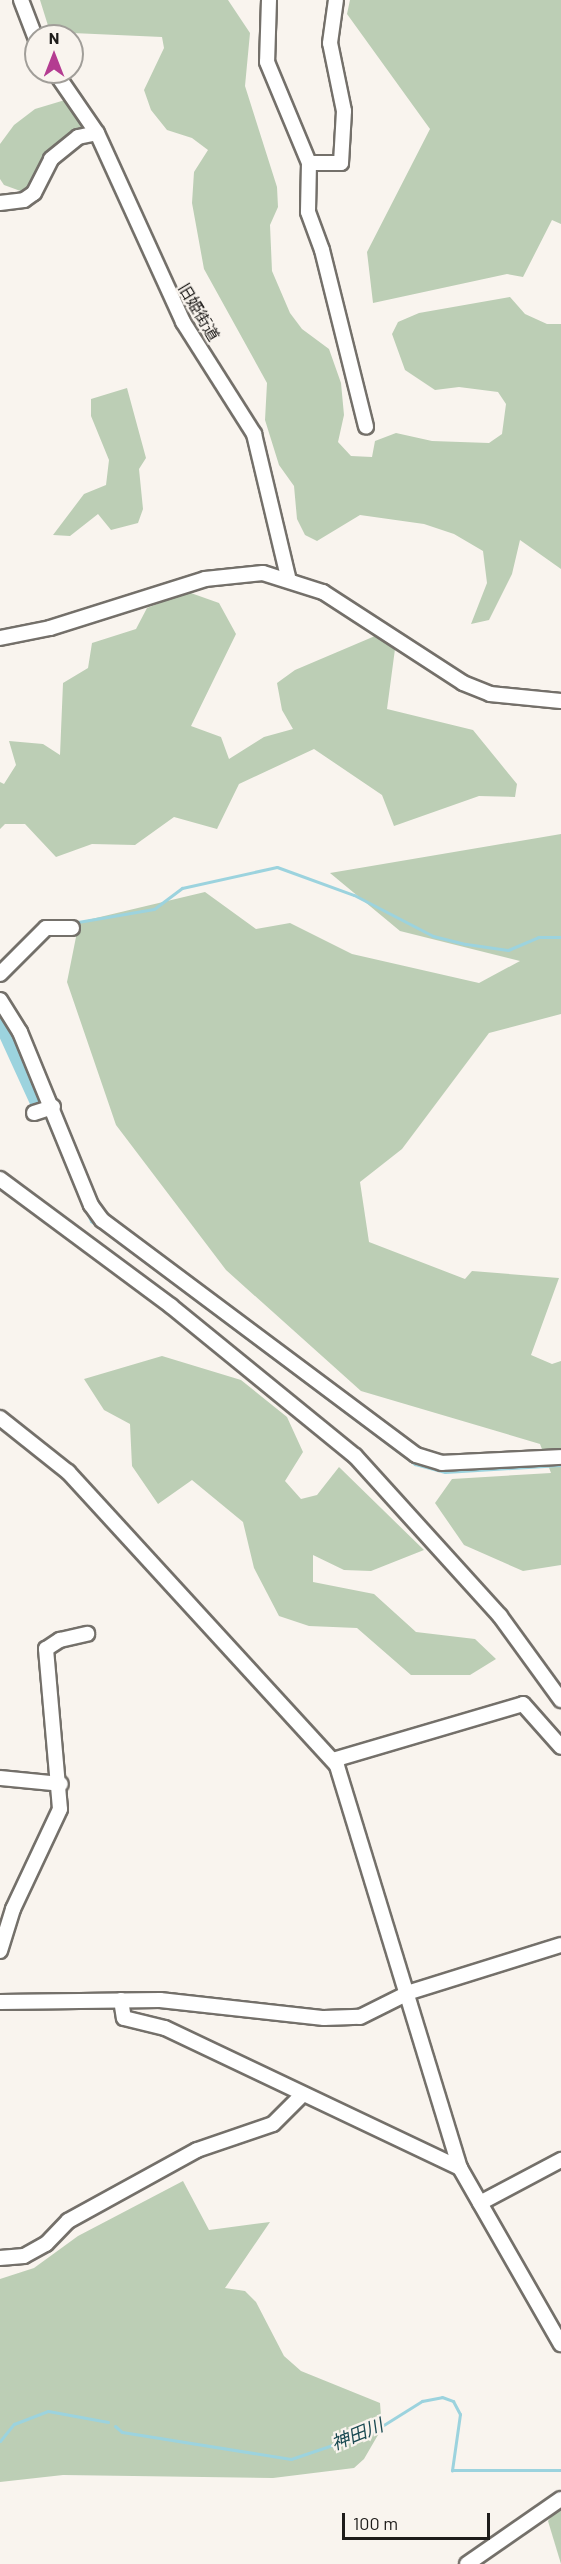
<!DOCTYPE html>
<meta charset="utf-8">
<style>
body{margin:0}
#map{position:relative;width:561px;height:2564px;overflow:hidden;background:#f9f4ee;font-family:Barlow,"Noto Sans JP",sans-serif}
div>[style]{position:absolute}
.green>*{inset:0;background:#bcceb5}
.stream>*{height:3px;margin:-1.5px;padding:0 1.5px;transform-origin:1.5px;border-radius:1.5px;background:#9cd3de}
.river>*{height:18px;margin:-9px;padding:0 9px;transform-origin:9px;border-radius:9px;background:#9cd3de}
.roads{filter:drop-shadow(2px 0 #74706a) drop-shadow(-2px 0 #74706a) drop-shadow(0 2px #74706a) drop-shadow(0 -2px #74706a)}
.minor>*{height:14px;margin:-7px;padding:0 7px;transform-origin:7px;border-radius:7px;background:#fff}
span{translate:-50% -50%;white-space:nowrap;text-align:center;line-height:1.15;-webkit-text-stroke:4.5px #f9f4ee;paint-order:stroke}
.street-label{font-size:16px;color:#1e1c1a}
.water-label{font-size:18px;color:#1a4a52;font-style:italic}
.north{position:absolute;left:24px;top:24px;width:60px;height:60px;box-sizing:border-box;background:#f9f4ee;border:2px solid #a19e99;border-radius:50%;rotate:0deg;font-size:16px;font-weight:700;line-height:24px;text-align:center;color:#1e1c1a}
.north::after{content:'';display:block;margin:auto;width:21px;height:27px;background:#b43c91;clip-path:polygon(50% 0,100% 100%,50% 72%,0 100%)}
.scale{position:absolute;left:342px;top:2513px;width:148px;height:27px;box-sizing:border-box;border:3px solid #1e1c1a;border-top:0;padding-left:8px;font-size:18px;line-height:21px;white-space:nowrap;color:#1e1c1a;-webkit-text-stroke:4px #f9f4ee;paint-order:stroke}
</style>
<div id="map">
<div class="green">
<i style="clip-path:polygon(40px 0,228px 0,250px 33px,245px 86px,277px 187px,278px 207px,270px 225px,272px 271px,290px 313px,302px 329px,329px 349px,341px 383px,344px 415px,338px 442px,351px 456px,372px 457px,375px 441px,396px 433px,432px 441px,489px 443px,502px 434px,506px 404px,498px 392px,459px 387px,435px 390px,405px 370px,392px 334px,398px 322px,419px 313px,510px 297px,525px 314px,547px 324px,561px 324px,561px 569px,520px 540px,512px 574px,489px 620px,471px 624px,487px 583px,483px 551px,454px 534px,424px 524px,360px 515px,317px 541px,305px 535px,297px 519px,294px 486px,279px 465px,265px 420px,267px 383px,204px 269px,192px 203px,194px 172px,208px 150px,192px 138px,167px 130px,151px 110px,144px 90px,164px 48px,162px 37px,50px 32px)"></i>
<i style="clip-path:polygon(350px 0,561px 0,561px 224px,552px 220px,523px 277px,507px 274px,373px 303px,367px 252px,430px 129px,347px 14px)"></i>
<i style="clip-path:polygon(65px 100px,87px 129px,26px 193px,4px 185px,0 179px,0 144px,14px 125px,35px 109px)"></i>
<i style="clip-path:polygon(127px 388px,146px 458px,139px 469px,143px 509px,138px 523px,111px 530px,98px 514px,70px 536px,53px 535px,84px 494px,106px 485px,109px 460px,91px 416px,91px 399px)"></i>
<i style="clip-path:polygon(188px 592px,219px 603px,236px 634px,191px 726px,221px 737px,229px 759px,264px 737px,293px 729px,282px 710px,277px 683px,295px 670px,375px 636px,395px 649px,387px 709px,473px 730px,517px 784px,515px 797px,479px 796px,394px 826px,382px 795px,314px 749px,239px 784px,217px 829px,174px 817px,135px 845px,92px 844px,56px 857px,25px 824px,5px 824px,0 829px,0 782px,4px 784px,16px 765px,9px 741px,43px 744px,60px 755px,63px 683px,88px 668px,92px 643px,136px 629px,147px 608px)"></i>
<i style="clip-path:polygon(561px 834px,561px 1014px,489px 1033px,402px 1149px,360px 1182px,369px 1242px,465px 1279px,472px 1271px,559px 1278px,531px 1355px,552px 1364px,561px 1361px,561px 1565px,523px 1571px,464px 1545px,435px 1503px,452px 1479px,551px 1473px,540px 1444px,361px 1391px,226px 1270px,116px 1125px,67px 982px,79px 922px,205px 892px,256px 929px,290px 923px,352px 954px,479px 983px,520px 961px,400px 931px,330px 873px)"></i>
<i style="clip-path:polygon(162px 1356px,241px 1380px,287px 1417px,303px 1452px,285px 1481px,301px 1499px,317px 1495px,339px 1467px,424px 1550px,371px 1571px,344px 1570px,313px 1555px,313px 1582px,374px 1594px,416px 1632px,475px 1639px,496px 1659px,470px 1675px,411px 1675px,357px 1628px,309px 1626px,279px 1616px,254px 1568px,243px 1522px,192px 1480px,158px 1504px,132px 1466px,130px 1424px,104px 1410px,84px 1379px)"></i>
<i style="clip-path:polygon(183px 2181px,209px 2230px,270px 2222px,225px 2288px,245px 2291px,256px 2302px,284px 2356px,301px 2371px,380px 2403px,382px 2428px,364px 2459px,354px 2468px,273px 2478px,63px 2475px,0 2482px,0 2279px,34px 2268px,78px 2236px)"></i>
<i style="clip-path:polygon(561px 2504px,561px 2564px,548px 2521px)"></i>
</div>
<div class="stream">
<i style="left:72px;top:923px;width:83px;rotate:-9.7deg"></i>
<i style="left:154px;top:909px;width:35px;rotate:-37deg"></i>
<i style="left:182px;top:888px;width:97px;rotate:-12.5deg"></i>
<i style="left:277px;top:867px;width:82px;rotate:20deg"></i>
<i style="left:354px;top:895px;width:89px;rotate:27.4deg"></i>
<i style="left:433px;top:936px;width:34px;rotate:14deg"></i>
<i style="left:466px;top:944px;width:42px;rotate:8.1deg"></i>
<i style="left:508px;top:950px;width:33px;rotate:-23deg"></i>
<i style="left:538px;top:937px;width:23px"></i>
<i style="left:44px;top:1113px;width:118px;rotate:66.5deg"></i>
<i style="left:91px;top:1221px;width:405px;rotate:36.9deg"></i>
<i style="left:415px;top:1464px;width:31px;rotate:15deg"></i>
<i style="left:445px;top:1472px;width:116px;rotate:-3.5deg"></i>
<i style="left:115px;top:2426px;width:9px;rotate:41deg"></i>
<i style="left:122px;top:2432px;width:171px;rotate:9.1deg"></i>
<i style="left:291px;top:2459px;width:88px;rotate:-18.6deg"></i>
<i style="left:374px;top:2431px;width:57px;rotate:-32deg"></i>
<i style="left:422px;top:2401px;width:20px;rotate:-11deg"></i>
<i style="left:442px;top:2397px;width:12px;rotate:20deg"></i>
<i style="left:453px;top:2401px;width:15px;rotate:62deg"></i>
<i style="left:460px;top:2414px;width:57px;rotate:98.1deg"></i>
<i style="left:452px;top:2470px;width:109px"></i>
<i style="left:0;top:2441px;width:22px;rotate:-51deg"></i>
<i style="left:14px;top:2424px;width:36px;rotate:-21deg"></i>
<i style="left:48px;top:2411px;width:61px;rotate:10.4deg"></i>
</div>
<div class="river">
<i style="left:0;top:1017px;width:94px;rotate:65.4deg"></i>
</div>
<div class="roads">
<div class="minor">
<i style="left:21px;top:0;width:42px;rotate:69deg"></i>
<i style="left:269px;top:0;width:62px;rotate:91.8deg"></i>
<i style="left:267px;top:62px;width:109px;rotate:67.4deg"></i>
<i style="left:309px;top:163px;width:49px;rotate:91.2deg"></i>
<i style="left:308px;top:212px;width:40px;rotate:69.8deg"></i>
<i style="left:322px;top:250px;width:182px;rotate:76deg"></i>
<i style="left:55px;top:72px;width:74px;rotate:55.5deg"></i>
<i style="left:97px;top:133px;width:208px;rotate:65.5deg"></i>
<i style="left:183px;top:322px;width:133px;rotate:57.6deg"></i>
<i style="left:254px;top:434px;width:147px;rotate:76.6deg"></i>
<i style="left:309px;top:163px;width:32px"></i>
<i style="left:341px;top:163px;width:52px;rotate:-86.7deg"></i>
<i style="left:344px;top:111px;width:69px;rotate:-101.6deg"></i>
<i style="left:330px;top:43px;width:43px;rotate:-82.1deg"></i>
<i style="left:0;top:203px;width:24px;rotate:-7deg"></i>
<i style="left:24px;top:200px;width:12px;rotate:-35deg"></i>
<i style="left:34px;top:193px;width:38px;rotate:-63deg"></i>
<i style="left:51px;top:159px;width:35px;rotate:-39deg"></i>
<i style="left:78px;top:137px;width:19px;rotate:-12deg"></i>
<i style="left:0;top:638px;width:51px;rotate:-11.3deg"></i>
<i style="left:50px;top:628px;width:163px;rotate:-17.5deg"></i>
<i style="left:205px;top:579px;width:58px;rotate:-5.9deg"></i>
<i style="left:263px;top:573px;width:63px;rotate:17.6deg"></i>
<i style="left:323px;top:592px;width:167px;rotate:33deg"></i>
<i style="left:463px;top:683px;width:29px;rotate:22deg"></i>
<i style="left:490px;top:694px;width:71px;rotate:5.6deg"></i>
<i style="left:0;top:974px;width:65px;rotate:-45deg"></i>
<i style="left:46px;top:928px;width:26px"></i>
<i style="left:0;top:1000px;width:38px;rotate:58deg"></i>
<i style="left:20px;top:1032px;width:187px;rotate:67.7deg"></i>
<i style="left:91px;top:1205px;width:19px;rotate:54deg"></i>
<i style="left:102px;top:1220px;width:392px;rotate:36.8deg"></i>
<i style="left:416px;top:1455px;width:27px;rotate:17deg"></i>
<i style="left:442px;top:1463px;width:119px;rotate:-2.9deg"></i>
<i style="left:34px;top:1113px;width:20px;rotate:-18deg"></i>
<i style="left:0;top:1179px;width:213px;rotate:36.6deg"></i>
<i style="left:171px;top:1306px;width:237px;rotate:39.2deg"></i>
<i style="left:355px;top:1456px;width:216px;rotate:47.8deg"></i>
<i style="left:500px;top:1616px;width:104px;rotate:54deg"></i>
<i style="left:0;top:1418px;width:87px;rotate:38.5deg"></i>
<i style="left:68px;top:1472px;width:398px;rotate:47.5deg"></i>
<i style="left:337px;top:1766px;width:420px;rotate:73deg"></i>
<i style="left:460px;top:2168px;width:203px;rotate:60.2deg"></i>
<i style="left:333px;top:1760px;width:198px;rotate:-16.4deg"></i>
<i style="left:523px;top:1704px;width:57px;rotate:48.5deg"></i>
<i style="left:0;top:1778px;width:61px;rotate:5.6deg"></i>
<i style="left:0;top:1951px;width:44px;rotate:-72.8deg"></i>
<i style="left:13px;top:1909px;width:110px;rotate:-64.8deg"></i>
<i style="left:60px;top:1809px;width:161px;rotate:-95deg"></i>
<i style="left:46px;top:1649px;width:17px;rotate:-33deg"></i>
<i style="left:60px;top:1640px;width:28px;rotate:-13deg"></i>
<i style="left:121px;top:2000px;width:18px;rotate:81deg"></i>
<i style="left:124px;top:2018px;width:42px;rotate:13.7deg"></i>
<i style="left:165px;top:2028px;width:327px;rotate:25.4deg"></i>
<i style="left:0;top:2002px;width:160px;rotate:-0.7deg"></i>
<i style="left:160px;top:2000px;width:165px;rotate:6.3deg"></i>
<i style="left:324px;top:2018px;width:36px;rotate:-2deg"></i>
<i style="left:360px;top:2017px;width:56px;rotate:-26.6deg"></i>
<i style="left:410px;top:1992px;width:158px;rotate:-17.3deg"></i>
<i style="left:480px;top:2203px;width:92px;rotate:-28deg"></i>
<i style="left:0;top:2258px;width:24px;rotate:-5deg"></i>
<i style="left:24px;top:2256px;width:25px;rotate:-29deg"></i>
<i style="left:46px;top:2244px;width:32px;rotate:-46deg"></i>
<i style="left:68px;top:2221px;width:147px;rotate:-28.8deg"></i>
<i style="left:197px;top:2150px;width:80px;rotate:-18.9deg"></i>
<i style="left:273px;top:2124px;width:40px;rotate:-45deg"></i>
<i style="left:467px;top:2564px;width:114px;rotate:-34.7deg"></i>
</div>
</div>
<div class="street-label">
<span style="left:199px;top:312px;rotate:59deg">旧姫街道</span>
</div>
<div class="water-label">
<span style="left:357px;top:2434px;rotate:-22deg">神田川</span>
</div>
<div class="north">N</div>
<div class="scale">100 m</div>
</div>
